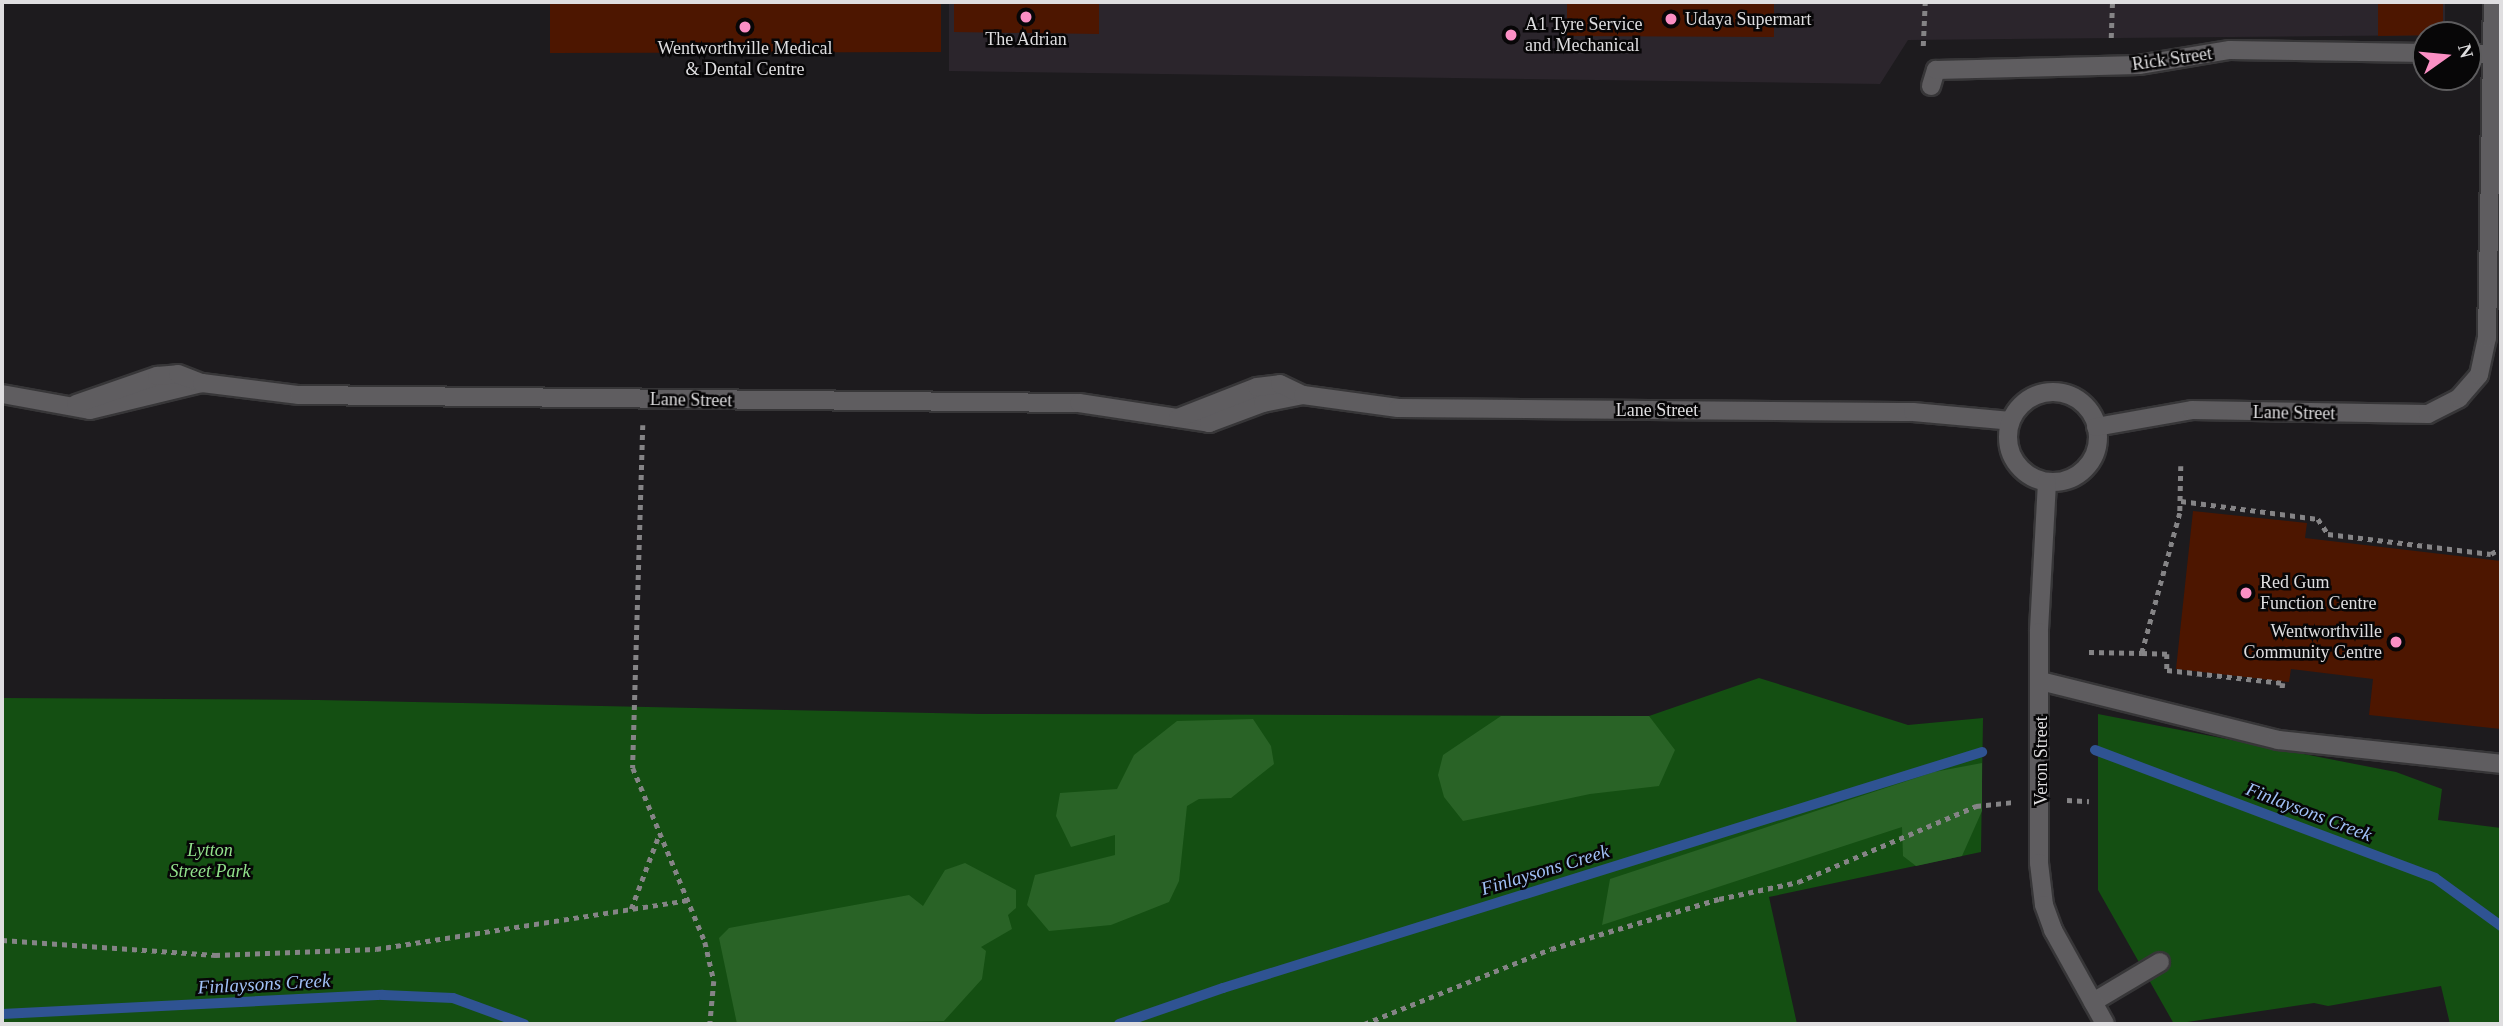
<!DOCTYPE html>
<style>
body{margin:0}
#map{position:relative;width:2503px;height:1026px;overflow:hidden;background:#1d1b1e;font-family:Georgia,serif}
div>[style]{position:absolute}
.built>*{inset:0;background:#2b252c}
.green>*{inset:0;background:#144f12}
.forest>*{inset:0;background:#296326}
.stream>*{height:10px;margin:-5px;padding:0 5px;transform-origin:5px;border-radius:5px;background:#2f5392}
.building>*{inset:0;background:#4d1600}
.path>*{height:4.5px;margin-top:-2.25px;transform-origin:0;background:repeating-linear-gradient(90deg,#858486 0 5px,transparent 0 10px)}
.roads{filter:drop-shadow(2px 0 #373638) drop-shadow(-2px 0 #373638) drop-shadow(0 2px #373638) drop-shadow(0 -2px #373638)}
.lane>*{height:18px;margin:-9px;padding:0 9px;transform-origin:9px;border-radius:9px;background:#5f5d60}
.street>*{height:18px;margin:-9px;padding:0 9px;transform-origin:9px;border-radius:9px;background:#5f5d60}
.secondary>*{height:18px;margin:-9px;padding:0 9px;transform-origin:9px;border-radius:9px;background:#5f5d60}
.secondary>.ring{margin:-9px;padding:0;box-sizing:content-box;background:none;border:18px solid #5f5d60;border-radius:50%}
.dots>*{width:19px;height:19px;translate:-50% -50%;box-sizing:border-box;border:4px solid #070607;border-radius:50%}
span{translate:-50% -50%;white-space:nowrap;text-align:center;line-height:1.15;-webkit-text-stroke:5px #070607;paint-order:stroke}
.poi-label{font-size:18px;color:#dfdee0}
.left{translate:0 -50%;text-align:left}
.right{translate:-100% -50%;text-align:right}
.street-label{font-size:18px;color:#dfdee0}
.park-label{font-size:18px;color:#92e28c;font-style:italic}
.water-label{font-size:19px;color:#a1c1f7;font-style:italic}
.frame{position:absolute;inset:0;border:4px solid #dfdee0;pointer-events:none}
.north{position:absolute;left:2412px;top:21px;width:70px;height:70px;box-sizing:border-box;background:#070607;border:2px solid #5d5c5e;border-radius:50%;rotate:75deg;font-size:19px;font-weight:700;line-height:28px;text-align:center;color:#dfdee0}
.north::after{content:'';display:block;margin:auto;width:24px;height:32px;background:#fb8fc4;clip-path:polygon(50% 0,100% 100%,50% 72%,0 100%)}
</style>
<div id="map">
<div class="built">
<i style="clip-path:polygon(949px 2px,2445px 2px,2445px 35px,1908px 40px,1880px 84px,949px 71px)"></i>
</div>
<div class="green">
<i style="clip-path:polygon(1759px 678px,1908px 725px,1983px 718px,1981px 852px,1769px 897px,1797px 1024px,2px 1024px,2px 698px,318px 700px,981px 714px,1649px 716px)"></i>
<i style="clip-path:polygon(2098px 714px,2396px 772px,2442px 789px,2438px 820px,2501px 828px,2501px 1024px,2450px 1024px,2441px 986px,2328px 1006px,2314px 1003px,2174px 1024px,2098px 890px)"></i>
</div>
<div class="forest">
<i style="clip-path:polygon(1501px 716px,1649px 716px,1675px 750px,1659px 786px,1590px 794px,1463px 821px,1444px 797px,1438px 775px,1443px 755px)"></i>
<i style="clip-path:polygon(1253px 719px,1271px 746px,1274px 764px,1231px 798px,1199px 799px,1187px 806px,1179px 881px,1169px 902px,1111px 925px,1049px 931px,1027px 905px,1035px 875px,1115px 855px,1115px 835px,1071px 847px,1056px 816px,1060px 793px,1117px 789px,1134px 755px,1177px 721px)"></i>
<i style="clip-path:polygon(1982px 763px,1982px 811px,1962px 856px,1916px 866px,1903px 856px,1902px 827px,1602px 925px,1610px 879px,1934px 772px)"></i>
<i style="clip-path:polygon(965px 863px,1016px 890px,1016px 908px,1008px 915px,1012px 929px,981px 947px,986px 951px,982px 979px,944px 1021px,737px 1024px,719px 938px,729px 928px,909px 895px,923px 906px,945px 870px)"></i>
</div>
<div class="stream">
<i style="left:2095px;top:750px;width:363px;rotate:20.6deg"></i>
<i style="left:2435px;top:878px;width:82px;rotate:36deg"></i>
<i style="left:2px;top:1014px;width:381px;rotate:-2.9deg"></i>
<i style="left:383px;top:995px;width:70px;rotate:2.5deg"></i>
<i style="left:453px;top:998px;width:76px;rotate:20.1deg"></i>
<i style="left:1119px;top:1024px;width:110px;rotate:-19.1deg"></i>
<i style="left:1223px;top:988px;width:795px;rotate:-17.27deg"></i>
</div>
<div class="building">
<i style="clip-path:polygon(550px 2px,941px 2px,941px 52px,550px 53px)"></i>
<i style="clip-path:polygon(954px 2px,1099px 2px,1099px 34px,954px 32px)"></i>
<i style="clip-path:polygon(1567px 2px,1774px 2px,1774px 37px,1567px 36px)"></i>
<i style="clip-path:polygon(2378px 2px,2443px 2px,2443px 35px,2378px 36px)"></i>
<i style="clip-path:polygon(2193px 511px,2307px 523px,2305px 538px,2501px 561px,2501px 729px,2369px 715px,2373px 679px,2291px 669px,2289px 682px,2176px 669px)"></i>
</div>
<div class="path">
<i style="left:2111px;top:38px;width:36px;rotate:-88deg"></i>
<i style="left:1923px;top:46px;width:44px;rotate:-87.4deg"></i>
<i style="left:643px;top:425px;width:343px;rotate:91.7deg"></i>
<i style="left:633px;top:768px;width:188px;rotate:67.5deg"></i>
<i style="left:705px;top:942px;width:40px;rotate:77deg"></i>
<i style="left:714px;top:981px;width:43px;rotate:95.3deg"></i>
<i style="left:2181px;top:466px;width:47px;rotate:91.2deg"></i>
<i style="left:2180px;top:513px;width:145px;rotate:105.2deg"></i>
<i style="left:2142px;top:653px;width:25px;rotate:2deg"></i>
<i style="left:2167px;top:654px;width:16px;rotate:90deg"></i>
<i style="left:2167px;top:670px;width:117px;rotate:6.4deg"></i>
<i style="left:2283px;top:683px;width:8px;rotate:97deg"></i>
<i style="left:2181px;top:501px;width:138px;rotate:7.5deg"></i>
<i style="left:2318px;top:519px;width:18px;rotate:56deg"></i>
<i style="left:2328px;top:534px;width:164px;rotate:7deg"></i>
<i style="left:2491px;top:554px;width:12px;rotate:-31deg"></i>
<i style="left:2089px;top:652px;width:53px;rotate:1.1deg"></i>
<i style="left:2067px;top:800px;width:22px;rotate:3deg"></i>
<i style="left:631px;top:909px;width:77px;rotate:-69.4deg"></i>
<i style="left:2px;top:940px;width:214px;rotate:4deg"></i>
<i style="left:215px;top:955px;width:161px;rotate:-2.1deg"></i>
<i style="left:376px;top:949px;width:316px;rotate:-8.9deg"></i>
<i style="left:1364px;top:1024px;width:201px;rotate:-21.9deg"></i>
<i style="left:1551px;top:949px;width:175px;rotate:-16.6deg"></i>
<i style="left:1719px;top:899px;width:81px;rotate:-12.1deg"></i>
<i style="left:1798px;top:882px;width:194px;rotate:-23.1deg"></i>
<i style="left:1976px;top:806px;width:37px;rotate:-6deg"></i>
</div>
<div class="roads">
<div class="lane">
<i style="left:2468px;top:54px;width:25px"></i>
<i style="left:1931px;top:86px;width:17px;rotate:-73deg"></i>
<i style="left:1936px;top:70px;width:203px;rotate:-1.4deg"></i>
<i style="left:2139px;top:65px;width:92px;rotate:-9.4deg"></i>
<i style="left:2230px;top:50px;width:196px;rotate:0.9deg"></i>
<i style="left:2040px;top:681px;width:245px;rotate:13.9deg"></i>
<i style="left:2278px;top:740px;width:224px;rotate:6.1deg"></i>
<i style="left:2093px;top:1002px;width:78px;rotate:-30.8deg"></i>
</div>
<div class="street">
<i style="left:2px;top:394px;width:89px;rotate:10.3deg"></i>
<i style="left:90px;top:410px;width:115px;rotate:-13.6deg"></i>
<i style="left:76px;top:404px;width:86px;rotate:-19.1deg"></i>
<i style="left:157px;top:376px;width:21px;rotate:-5deg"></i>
<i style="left:178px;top:374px;width:26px;rotate:21deg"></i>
<i style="left:202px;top:383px;width:98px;rotate:7.1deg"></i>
<i style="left:299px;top:395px;width:780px;rotate:0.59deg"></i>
<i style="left:1079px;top:403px;width:132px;rotate:8.7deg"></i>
<i style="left:1209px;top:423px;width:58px;rotate:-20.3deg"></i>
<i style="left:1263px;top:403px;width:41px;rotate:-11.3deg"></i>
<i style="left:1178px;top:418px;width:85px;rotate:-21.4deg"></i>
<i style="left:1257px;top:387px;width:23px;rotate:-7deg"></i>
<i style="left:1280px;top:384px;width:25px;rotate:26deg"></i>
<i style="left:1303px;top:395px;width:96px;rotate:7.8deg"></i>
<i style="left:1398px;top:408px;width:515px;rotate:0.45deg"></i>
<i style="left:1913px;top:412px;width:98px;rotate:5.2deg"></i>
</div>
<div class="secondary">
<i class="ring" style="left:2008px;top:392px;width:72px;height:72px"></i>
<i style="left:2096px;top:427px;width:97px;rotate:-10deg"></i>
<i style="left:2192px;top:410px;width:236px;rotate:1deg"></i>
<i style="left:2428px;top:414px;width:35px;rotate:-27deg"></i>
<i style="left:2459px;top:398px;width:30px;rotate:-49deg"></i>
<i style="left:2479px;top:375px;width:38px;rotate:-78deg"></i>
<i style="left:2487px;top:338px;width:336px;rotate:-89deg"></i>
<i style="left:2047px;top:482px;width:150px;rotate:93.1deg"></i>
<i style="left:2039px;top:632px;width:231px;rotate:90deg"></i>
<i style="left:2039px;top:863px;width:42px;rotate:83.2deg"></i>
<i style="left:2044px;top:905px;width:27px;rotate:70deg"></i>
<i style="left:2053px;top:930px;width:107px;rotate:61deg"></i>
</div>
</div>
<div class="dots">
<i style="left:1026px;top:17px;background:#fb8fc4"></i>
<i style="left:1671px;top:19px;background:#fb8fc4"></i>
<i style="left:745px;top:27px;background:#fb8fc4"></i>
<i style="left:1511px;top:35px;background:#fb8fc4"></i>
<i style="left:2246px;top:593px;background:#fb8fc4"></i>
<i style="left:2396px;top:642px;background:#fb8fc4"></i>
</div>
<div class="poi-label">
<span class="left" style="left:1685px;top:19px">Udaya Supermart</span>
<span class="left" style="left:1525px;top:35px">A1 Tyre Service<br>and Mechanical</span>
<span style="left:1026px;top:39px">The Adrian</span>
<span style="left:745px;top:59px">Wentworthville Medical<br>&amp; Dental Centre</span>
<span class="left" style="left:2260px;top:593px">Red Gum<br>Function Centre</span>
<span class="right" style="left:2382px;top:642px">Wentworthville<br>Community Centre</span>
</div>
<div class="street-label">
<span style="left:2172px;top:59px;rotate:-8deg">Rick Street</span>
<span style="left:691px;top:400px;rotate:1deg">Lane Street</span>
<span style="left:1657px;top:410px">Lane Street</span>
<span style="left:2294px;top:413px;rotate:1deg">Lane Street</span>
<span style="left:2041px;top:761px;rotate:-90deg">Veron Street</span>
</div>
<div class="park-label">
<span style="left:210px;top:861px">Lytton<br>Street Park</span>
</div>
<div class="water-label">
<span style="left:2309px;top:812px;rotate:21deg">Finlaysons Creek</span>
<span style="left:1545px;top:870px;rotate:-17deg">Finlaysons Creek</span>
<span style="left:264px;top:984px;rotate:-3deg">Finlaysons Creek</span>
</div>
<div class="frame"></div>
<div class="north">N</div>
</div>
